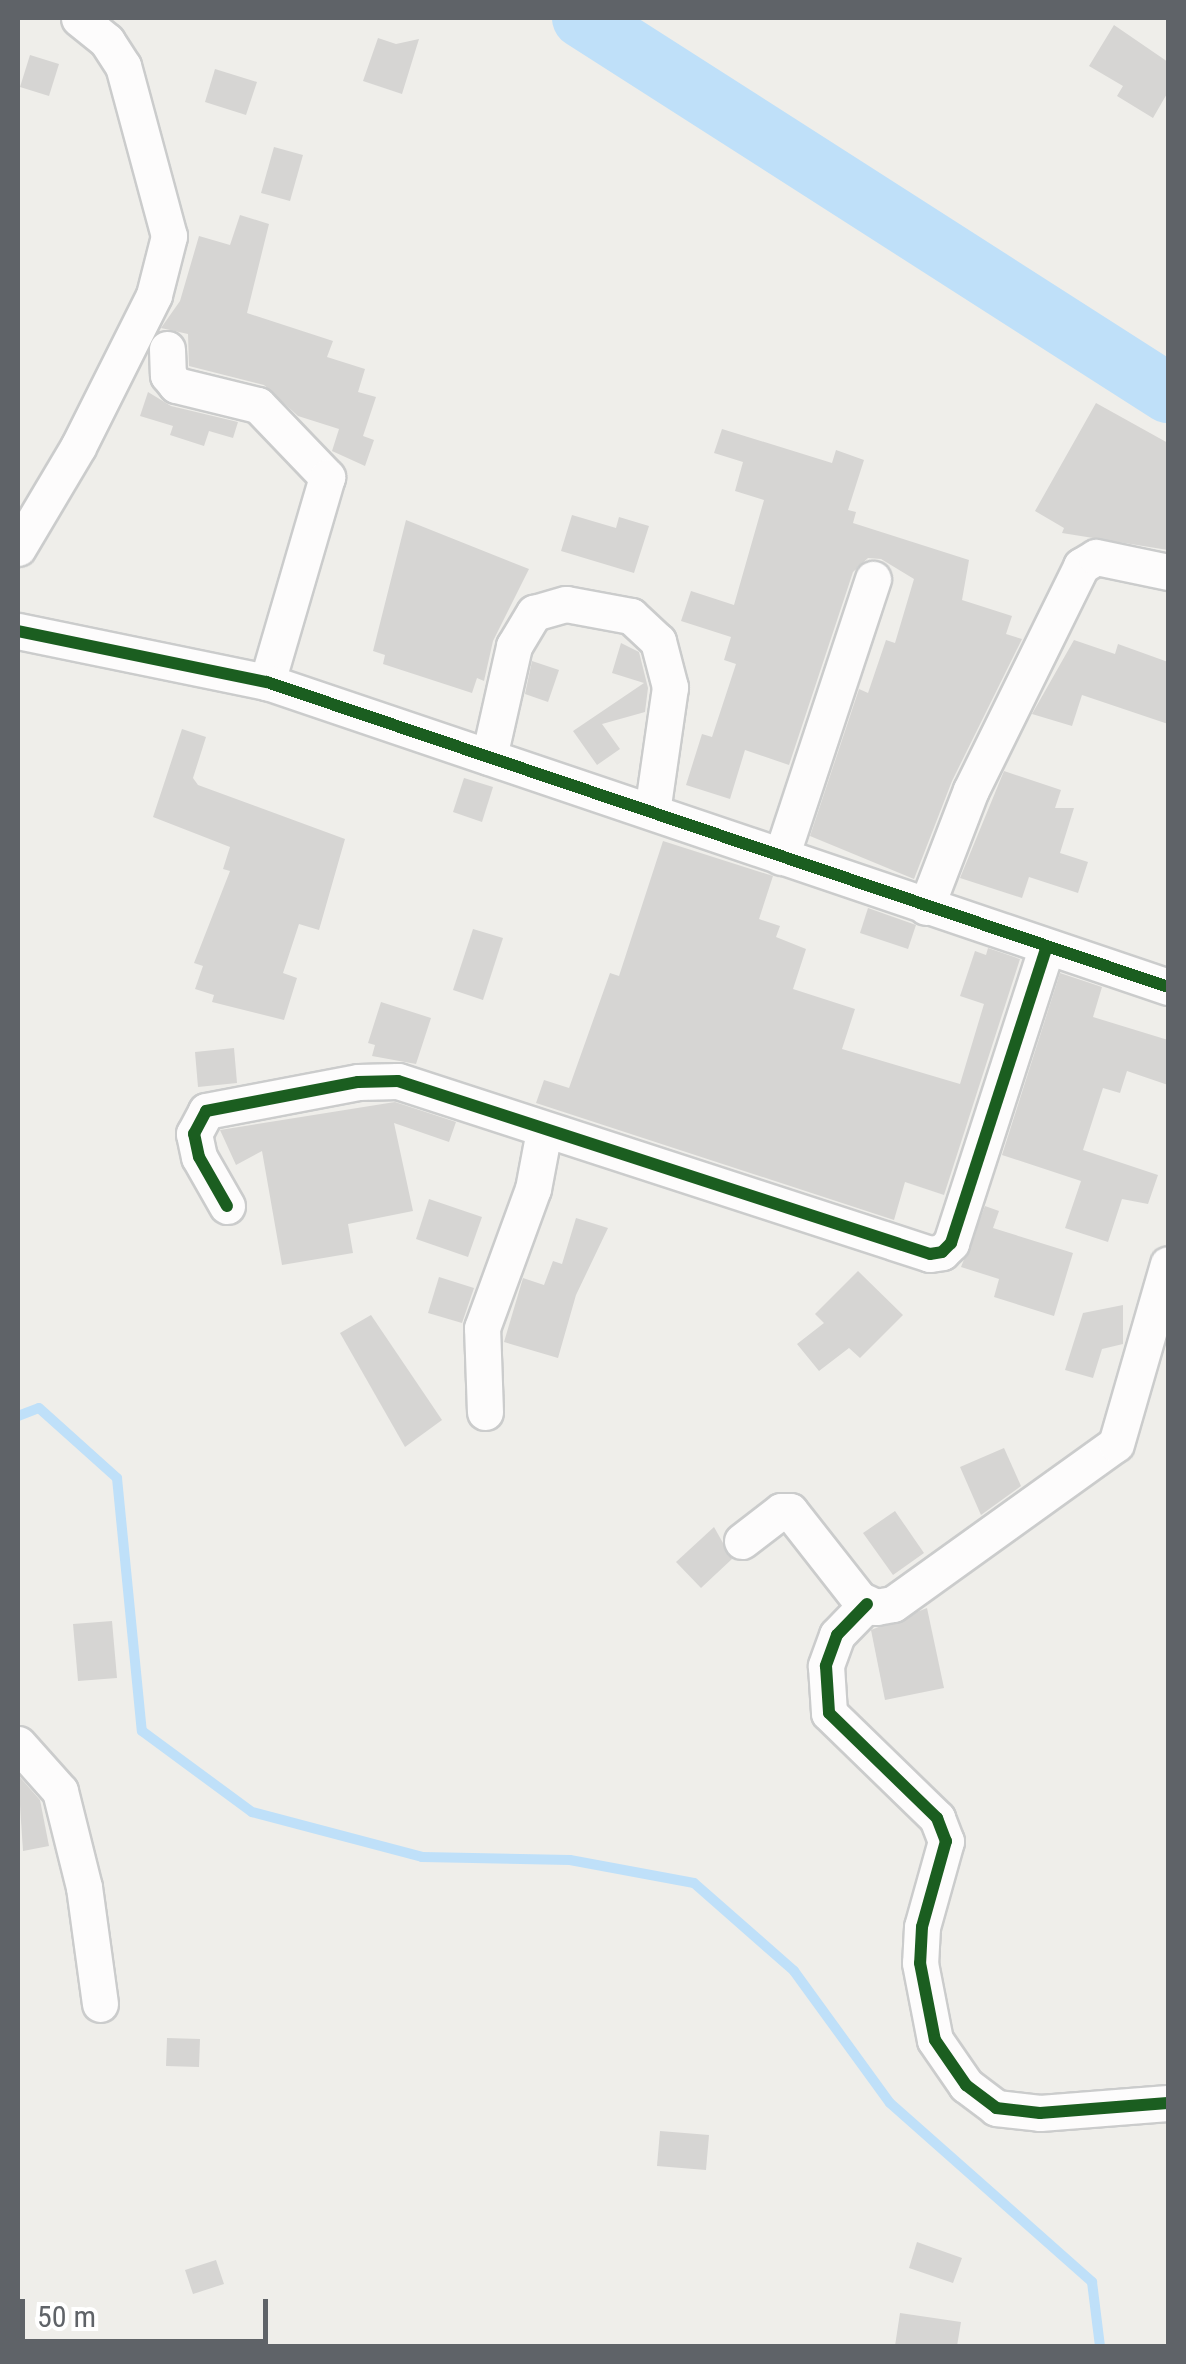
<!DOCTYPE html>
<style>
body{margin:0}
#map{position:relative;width:1186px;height:2364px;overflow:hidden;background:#efeeea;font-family:"Roboto Condensed",sans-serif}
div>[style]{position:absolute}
.stream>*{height:10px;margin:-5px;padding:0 5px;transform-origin:5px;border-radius:5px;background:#bfe0f9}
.river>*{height:60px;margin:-30px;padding:0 30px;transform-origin:30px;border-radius:30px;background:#bfe0f9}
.building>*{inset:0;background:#d6d5d3}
.roads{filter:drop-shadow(2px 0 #cbcccc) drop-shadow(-2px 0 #cbcccc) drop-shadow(0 2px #cbcccc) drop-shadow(0 -2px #cbcccc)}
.minor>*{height:35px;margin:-17.5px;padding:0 17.5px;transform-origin:17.5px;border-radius:17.5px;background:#fdfcfc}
.cycleway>*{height:12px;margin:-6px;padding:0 6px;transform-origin:6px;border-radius:6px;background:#1b5e20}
span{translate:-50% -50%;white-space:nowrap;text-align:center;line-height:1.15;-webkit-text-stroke:9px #fff;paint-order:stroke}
.frame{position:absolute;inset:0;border:20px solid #5f6368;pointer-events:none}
.scale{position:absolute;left:20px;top:2299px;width:248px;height:45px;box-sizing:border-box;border:5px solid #5f6368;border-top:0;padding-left:12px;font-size:30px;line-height:35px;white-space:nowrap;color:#5f6368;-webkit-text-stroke:8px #fff;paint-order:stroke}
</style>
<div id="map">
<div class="stream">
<i style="left:18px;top:1416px;width:22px;rotate:-21deg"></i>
<i style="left:39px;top:1408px;width:105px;rotate:41.9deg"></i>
<i style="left:117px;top:1478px;width:254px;rotate:84.4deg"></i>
<i style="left:142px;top:1731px;width:137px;rotate:36.4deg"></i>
<i style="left:252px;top:1812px;width:176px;rotate:14.8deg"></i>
<i style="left:422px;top:1857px;width:148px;rotate:1.2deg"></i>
<i style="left:570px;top:1860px;width:126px;rotate:10.5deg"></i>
<i style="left:694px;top:1883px;width:133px;rotate:41.3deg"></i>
<i style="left:794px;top:1971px;width:163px;rotate:54deg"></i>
<i style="left:890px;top:2103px;width:270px;rotate:41.5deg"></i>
<i style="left:1092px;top:2282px;width:64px;rotate:82.9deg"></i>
</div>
<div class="river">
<i style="left:582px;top:18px;width:696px;rotate:32.62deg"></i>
</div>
<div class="building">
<i style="clip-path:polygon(1114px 25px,1168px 62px,1168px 92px,1153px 118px,1117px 96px,1123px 86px,1089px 66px)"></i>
<i style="clip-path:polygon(378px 38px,396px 44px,419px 39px,402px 94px,363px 81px)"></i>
<i style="clip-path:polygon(30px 55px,59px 64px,49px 96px,20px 87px)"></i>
<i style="clip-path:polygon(215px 69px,257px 82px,246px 115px,205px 102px)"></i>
<i style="clip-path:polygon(274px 147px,303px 155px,290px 201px,261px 193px)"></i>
<i style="clip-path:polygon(240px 215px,269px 224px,247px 313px,333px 341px,327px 357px,365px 369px,358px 392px,376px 397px,363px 436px,374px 440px,365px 466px,332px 451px,339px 429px,298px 416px,264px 385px,189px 366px,188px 334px,161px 328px,180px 301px,199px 236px,230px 245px)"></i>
<i style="clip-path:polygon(148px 392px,171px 406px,238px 422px,233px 438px,209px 431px,204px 446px,170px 435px,173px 426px,140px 416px)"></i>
<i style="clip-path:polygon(1096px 403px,1168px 443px,1168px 550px,1062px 533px,1064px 528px,1035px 511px)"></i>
<i style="clip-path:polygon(722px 429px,832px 463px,836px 450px,864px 460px,848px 510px,856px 512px,853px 523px,969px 560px,962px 600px,1012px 616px,1006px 634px,1022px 639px,952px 781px,914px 879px,810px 836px,859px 689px,868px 693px,886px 640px,895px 643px,914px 579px,881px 559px,868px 558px,853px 572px,789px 765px,745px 750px,730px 799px,686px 785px,702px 734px,712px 737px,736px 664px,724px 660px,731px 637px,681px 621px,691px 591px,734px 605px,764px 500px,735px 491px,743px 462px,714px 453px)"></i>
<i style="clip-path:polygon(572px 515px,616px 528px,619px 517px,649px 526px,634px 573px,561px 551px)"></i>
<i style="clip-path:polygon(406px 520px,529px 569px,493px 641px,484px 681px,477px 678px,472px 693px,383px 664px,385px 655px,373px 651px)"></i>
<i style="clip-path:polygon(1074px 640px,1115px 654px,1118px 644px,1168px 662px,1168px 724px,1082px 695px,1072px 726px,1032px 714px)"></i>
<i style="clip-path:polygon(621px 643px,639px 652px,648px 688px,645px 712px,602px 724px,620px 749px,597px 765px,573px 731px,644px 683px,612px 673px)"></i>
<i style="clip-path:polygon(532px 661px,559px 670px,548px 702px,525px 694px)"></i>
<i style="clip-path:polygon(182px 729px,206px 737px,193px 778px,198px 785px,345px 839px,319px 930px,299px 924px,283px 973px,297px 978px,284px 1020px,212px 1002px,214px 995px,195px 989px,203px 966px,194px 963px,230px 871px,223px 869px,230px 847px,153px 817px)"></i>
<i style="clip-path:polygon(1004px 771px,1061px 790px,1055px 808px,1074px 808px,1060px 853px,1088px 862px,1078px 893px,1029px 877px,1022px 898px,960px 878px)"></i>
<i style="clip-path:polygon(464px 778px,493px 787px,482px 822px,453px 812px)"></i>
<i style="clip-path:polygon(663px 841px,773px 876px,759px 919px,780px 926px,776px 937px,806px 949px,793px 989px,855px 1009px,842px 1049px,960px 1084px,984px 1004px,960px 996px,975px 951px,986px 955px,988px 948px,1020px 959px,944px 1195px,905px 1182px,894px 1220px,536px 1103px,544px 1080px,569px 1088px,610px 973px,619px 976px)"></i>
<i style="clip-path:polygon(868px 908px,916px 925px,908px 949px,860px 933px)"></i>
<i style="clip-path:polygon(473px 929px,503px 938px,483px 1000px,453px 990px)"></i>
<i style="clip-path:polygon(1060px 973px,1102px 987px,1093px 1017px,1168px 1040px,1168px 1085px,1127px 1071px,1120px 1093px,1103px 1088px,1083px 1150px,1158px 1175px,1148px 1204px,1122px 1199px,1108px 1242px,1065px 1228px,1081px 1181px,1002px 1155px)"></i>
<i style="clip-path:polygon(381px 1002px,431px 1018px,416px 1064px,372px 1056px,375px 1045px,368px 1043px)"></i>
<i style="clip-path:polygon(234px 1048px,237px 1083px,198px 1087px,195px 1052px)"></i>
<i style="clip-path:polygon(395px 1102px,456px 1122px,449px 1142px,394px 1123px,413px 1211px,348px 1224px,353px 1253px,282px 1265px,262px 1151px,236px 1165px,220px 1130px)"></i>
<i style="clip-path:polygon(429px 1199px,482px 1217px,468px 1257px,416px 1239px)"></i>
<i style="clip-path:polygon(985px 1206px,999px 1211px,993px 1228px,1073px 1253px,1054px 1316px,994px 1297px,999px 1279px,961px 1267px)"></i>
<i style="clip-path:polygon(576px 1218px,608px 1228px,576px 1295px,558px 1358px,504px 1342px,523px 1278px,544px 1285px,553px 1261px,562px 1264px)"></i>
<i style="clip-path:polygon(858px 1271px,903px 1315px,860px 1358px,849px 1348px,819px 1371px,797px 1344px,824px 1323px,815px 1314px)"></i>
<i style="clip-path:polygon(439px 1277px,474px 1288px,462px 1323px,428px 1313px)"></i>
<i style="clip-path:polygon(1123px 1305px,1123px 1344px,1102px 1349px,1093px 1378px,1065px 1370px,1083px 1313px)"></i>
<i style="clip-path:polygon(371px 1315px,442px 1420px,405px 1447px,340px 1333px)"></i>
<i style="clip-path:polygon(1004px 1448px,1021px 1486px,981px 1515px,960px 1467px)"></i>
<i style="clip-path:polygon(895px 1511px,924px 1553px,893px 1575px,863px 1533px)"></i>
<i style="clip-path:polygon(714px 1527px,732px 1559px,701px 1588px,676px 1562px)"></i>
<i style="clip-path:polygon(927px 1608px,944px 1688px,885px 1700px,871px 1630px)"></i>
<i style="clip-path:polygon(112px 1621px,117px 1678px,78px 1681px,73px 1624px)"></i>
<i style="clip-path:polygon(18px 1775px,40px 1800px,49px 1846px,23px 1851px)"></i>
<i style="clip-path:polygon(167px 2038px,200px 2039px,199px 2067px,166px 2066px)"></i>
<i style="clip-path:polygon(660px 2131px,709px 2135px,706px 2170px,657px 2166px)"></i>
<i style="clip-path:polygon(917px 2242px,962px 2258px,953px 2283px,909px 2268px)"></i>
<i style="clip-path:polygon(216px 2260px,224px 2284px,193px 2294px,185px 2270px)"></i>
<i style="clip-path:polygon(900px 2313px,961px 2322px,957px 2346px,895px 2346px)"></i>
</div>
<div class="roads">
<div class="minor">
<i style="left:167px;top:349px;width:26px;rotate:88deg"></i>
<i style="left:168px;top:375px;width:13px;rotate:51deg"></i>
<i style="left:176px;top:385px;width:84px;rotate:13.7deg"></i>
<i style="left:258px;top:405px;width:100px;rotate:46.2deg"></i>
<i style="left:327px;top:477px;width:214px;rotate:106.3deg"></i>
<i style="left:18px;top:548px;width:117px;rotate:-59.3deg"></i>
<i style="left:78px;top:447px;width:170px;rotate:-63.4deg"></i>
<i style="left:154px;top:295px;width:61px;rotate:-75.7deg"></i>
<i style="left:169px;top:236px;width:176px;rotate:-105.1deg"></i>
<i style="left:123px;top:66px;width:30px;rotate:-123deg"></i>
<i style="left:107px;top:41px;width:36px;rotate:-141deg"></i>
<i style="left:18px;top:631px;width:254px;rotate:11.6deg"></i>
<i style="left:267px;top:682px;width:951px;rotate:18.7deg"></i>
<i style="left:489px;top:757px;width:114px;rotate:-77.3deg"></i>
<i style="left:514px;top:646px;width:39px;rotate:-59deg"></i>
<i style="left:534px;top:613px;width:33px;rotate:-16deg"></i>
<i style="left:566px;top:604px;width:66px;rotate:10.5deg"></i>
<i style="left:631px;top:616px;width:37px;rotate:43deg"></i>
<i style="left:658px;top:641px;width:48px;rotate:75.4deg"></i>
<i style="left:670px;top:687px;width:126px;rotate:98.2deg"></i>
<i style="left:781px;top:857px;width:293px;rotate:-71.7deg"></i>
<i style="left:926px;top:907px;width:125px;rotate:-69deg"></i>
<i style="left:971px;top:790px;width:250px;rotate:-63.8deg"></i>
<i style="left:1081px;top:566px;width:17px;rotate:-31deg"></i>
<i style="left:1096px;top:557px;width:74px;rotate:11.8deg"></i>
<i style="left:227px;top:1206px;width:56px;rotate:-119.7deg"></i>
<i style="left:199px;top:1157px;width:24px;rotate:-102deg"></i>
<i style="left:194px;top:1134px;width:26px;rotate:-62deg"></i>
<i style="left:206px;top:1111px;width:155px;rotate:-10.8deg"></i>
<i style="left:358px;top:1082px;width:40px;rotate:-1.4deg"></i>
<i style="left:398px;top:1081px;width:559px;rotate:18.01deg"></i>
<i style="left:930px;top:1254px;width:12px;rotate:-9deg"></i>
<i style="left:942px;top:1252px;width:13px;rotate:-45deg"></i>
<i style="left:951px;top:1243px;width:310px;rotate:-72.1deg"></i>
<i style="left:485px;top:1412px;width:84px;rotate:-92deg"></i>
<i style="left:482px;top:1328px;width:148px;rotate:-69.9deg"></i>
<i style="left:533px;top:1189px;width:59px;rotate:-79.3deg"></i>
<i style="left:742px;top:1541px;width:49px;rotate:-37.6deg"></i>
<i style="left:781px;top:1511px;width:9px"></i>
<i style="left:790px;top:1511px;width:112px;rotate:51.9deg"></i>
<i style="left:859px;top:1599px;width:19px;rotate:25deg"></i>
<i style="left:876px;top:1607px;width:17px;rotate:-10deg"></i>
<i style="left:893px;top:1604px;width:274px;rotate:-35.7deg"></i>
<i style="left:1116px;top:1444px;width:187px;rotate:-73.9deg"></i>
<i style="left:867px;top:1604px;width:43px;rotate:134.1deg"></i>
<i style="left:837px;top:1635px;width:33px;rotate:110deg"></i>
<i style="left:826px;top:1666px;width:47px;rotate:86.3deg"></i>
<i style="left:829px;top:1713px;width:151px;rotate:44.2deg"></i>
<i style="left:937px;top:1818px;width:25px;rotate:69deg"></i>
<i style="left:946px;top:1841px;width:89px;rotate:105.6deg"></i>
<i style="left:922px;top:1927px;width:36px;rotate:93deg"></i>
<i style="left:920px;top:1963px;width:78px;rotate:79deg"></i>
<i style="left:935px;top:2040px;width:55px;rotate:55.4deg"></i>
<i style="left:966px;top:2085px;width:38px;rotate:37deg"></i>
<i style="left:996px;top:2108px;width:44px;rotate:6.5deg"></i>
<i style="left:1040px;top:2113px;width:128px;rotate:-4.5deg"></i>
<i style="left:18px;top:1744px;width:63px;rotate:48.2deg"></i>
<i style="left:60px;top:1791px;width:99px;rotate:76deg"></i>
<i style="left:84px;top:1887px;width:118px;rotate:82.2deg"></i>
</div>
</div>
<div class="cycleway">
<i style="left:18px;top:631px;width:254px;rotate:11.6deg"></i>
<i style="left:267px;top:682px;width:951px;rotate:18.7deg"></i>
<i style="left:227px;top:1206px;width:56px;rotate:-119.7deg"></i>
<i style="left:199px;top:1157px;width:24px;rotate:-102deg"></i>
<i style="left:194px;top:1134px;width:26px;rotate:-62deg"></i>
<i style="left:206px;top:1111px;width:155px;rotate:-10.8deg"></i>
<i style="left:358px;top:1082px;width:40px;rotate:-1.4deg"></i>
<i style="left:398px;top:1081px;width:559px;rotate:18.01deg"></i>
<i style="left:930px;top:1254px;width:12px;rotate:-9deg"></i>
<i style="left:942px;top:1252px;width:13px;rotate:-45deg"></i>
<i style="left:951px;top:1243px;width:310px;rotate:-72.1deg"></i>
<i style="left:867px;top:1604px;width:43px;rotate:134.1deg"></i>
<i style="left:837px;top:1635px;width:33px;rotate:110deg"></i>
<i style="left:826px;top:1666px;width:47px;rotate:86.3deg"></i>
<i style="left:829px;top:1713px;width:151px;rotate:44.2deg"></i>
<i style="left:937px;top:1818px;width:25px;rotate:69deg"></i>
<i style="left:946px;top:1841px;width:89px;rotate:105.6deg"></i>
<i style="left:922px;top:1927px;width:36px;rotate:93deg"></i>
<i style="left:920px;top:1963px;width:78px;rotate:79deg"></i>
<i style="left:935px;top:2040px;width:55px;rotate:55.4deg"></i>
<i style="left:966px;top:2085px;width:38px;rotate:37deg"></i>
<i style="left:996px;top:2108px;width:44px;rotate:6.5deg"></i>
<i style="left:1040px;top:2113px;width:128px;rotate:-4.5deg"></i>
</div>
<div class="frame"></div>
<div class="scale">50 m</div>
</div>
